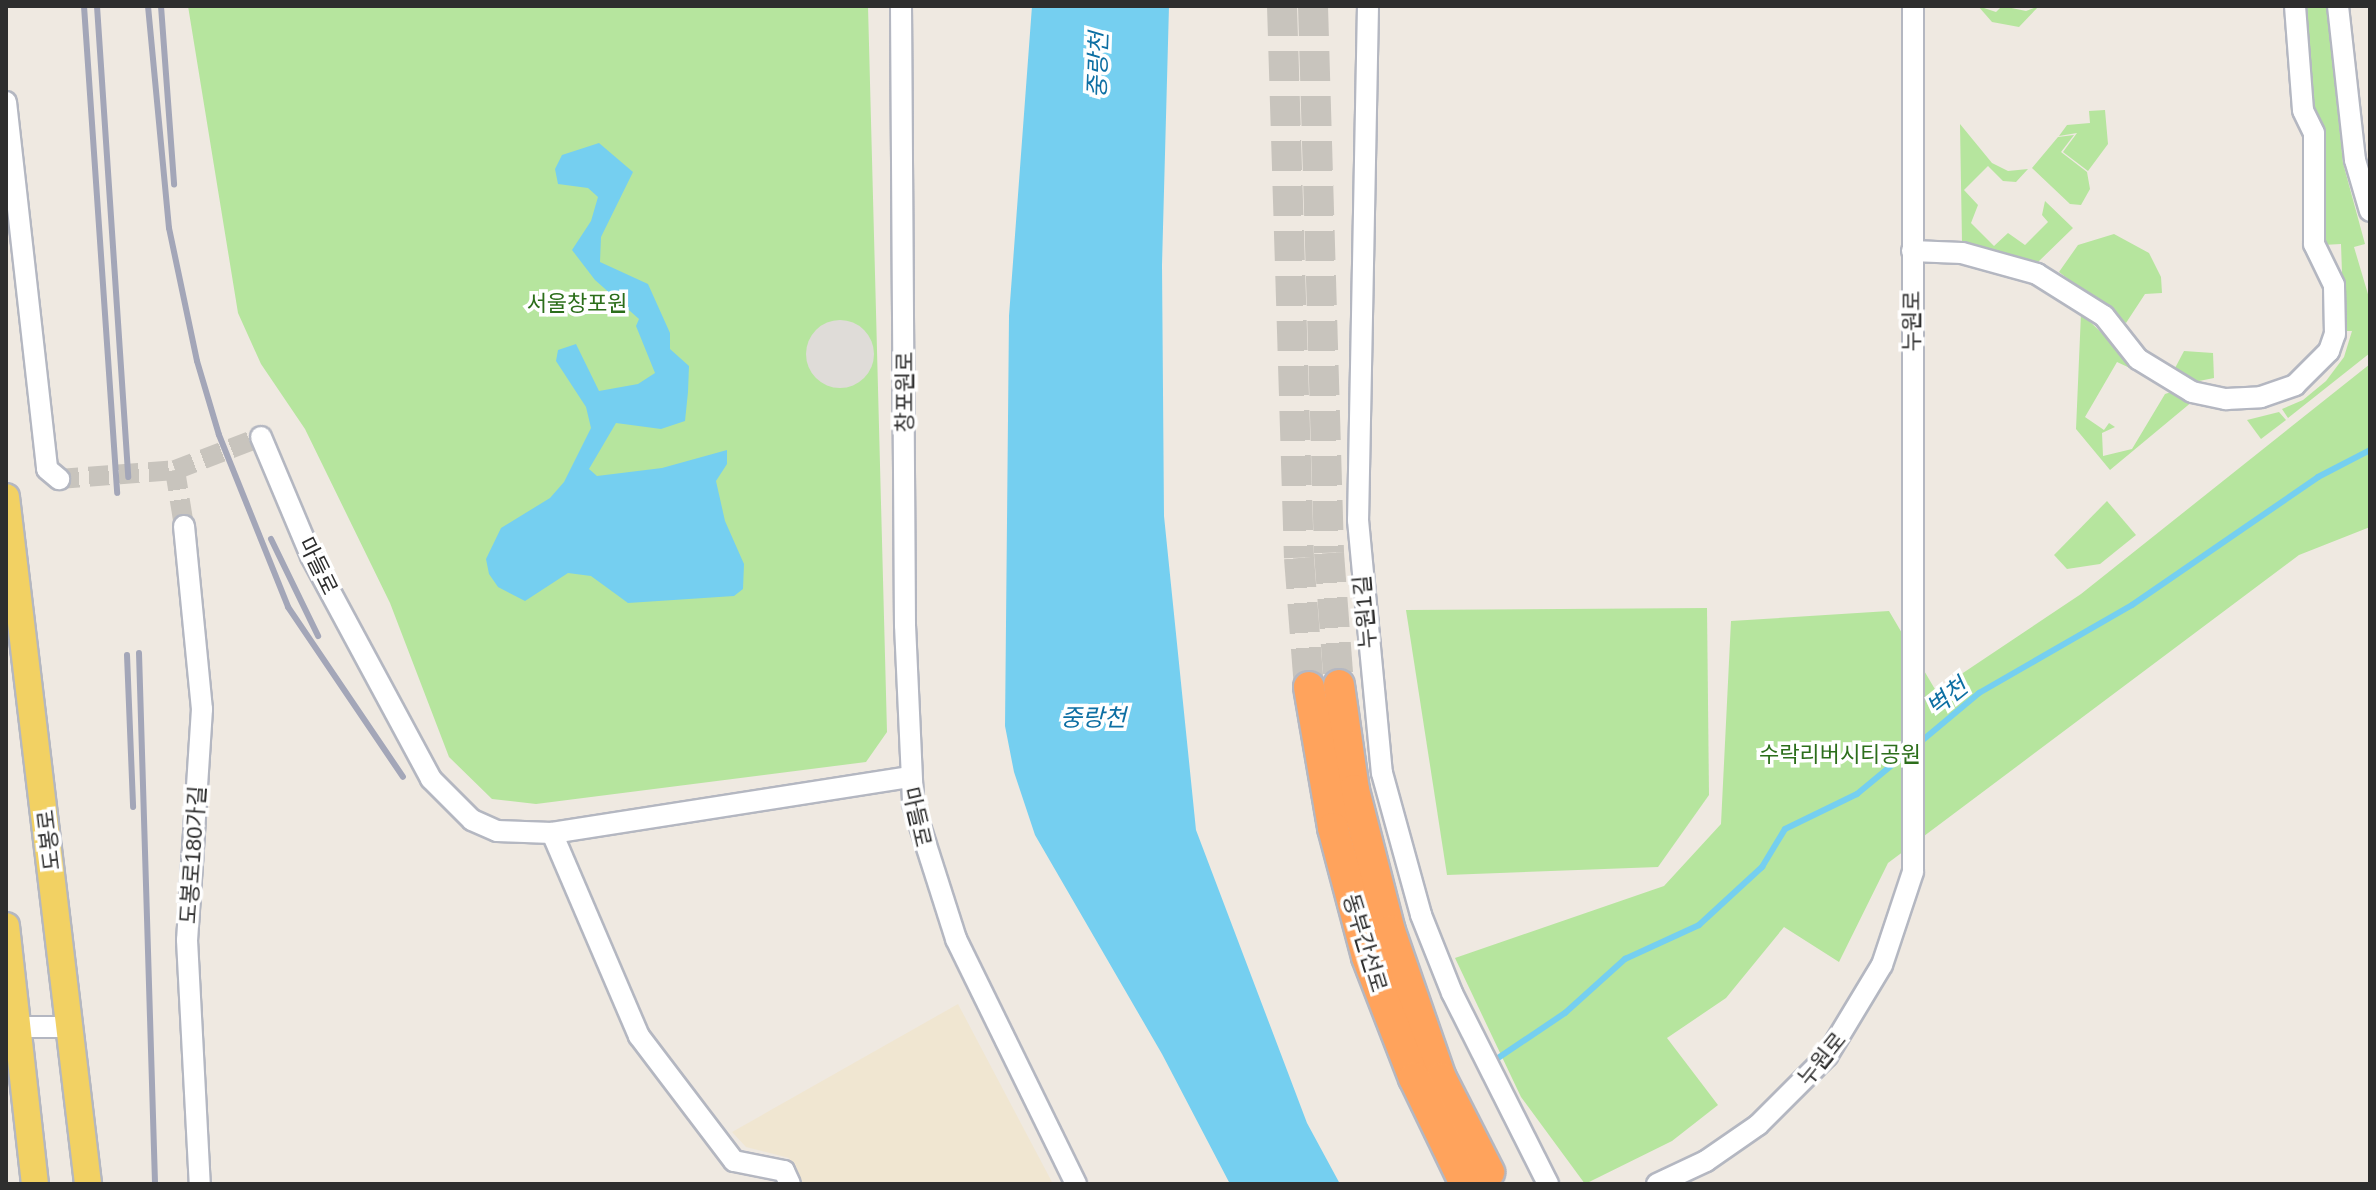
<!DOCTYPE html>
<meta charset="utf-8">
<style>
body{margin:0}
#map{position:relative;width:2376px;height:1190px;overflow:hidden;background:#efe9e1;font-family:Helvetica,"Noto Sans KR",sans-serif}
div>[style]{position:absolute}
.education>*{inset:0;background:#f0e6d1}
.green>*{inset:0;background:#b6e59e}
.plaza>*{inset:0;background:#dfdcd8}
.round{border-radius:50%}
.water>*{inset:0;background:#75cff0}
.stream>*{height:6px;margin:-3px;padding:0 3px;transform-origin:3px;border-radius:3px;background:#75cff0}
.minor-tunnel>*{height:20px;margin-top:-10px;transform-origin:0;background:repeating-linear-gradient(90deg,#c8c4bd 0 20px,transparent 0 30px)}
.highway-tunnel>*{height:30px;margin-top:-15px;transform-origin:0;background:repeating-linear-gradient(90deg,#c8c4bd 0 30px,transparent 0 45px)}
.roads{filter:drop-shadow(2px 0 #b4b7c1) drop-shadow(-2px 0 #b4b7c1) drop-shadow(0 2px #b4b7c1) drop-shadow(0 -2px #b4b7c1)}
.minor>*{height:20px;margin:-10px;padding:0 10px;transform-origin:10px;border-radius:10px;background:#fff}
.major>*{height:26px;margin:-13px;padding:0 13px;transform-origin:13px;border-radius:13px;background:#f2d163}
.highway>*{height:30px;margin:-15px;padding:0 15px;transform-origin:15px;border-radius:15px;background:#ffa35c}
.rail>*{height:6px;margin:-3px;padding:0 3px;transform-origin:3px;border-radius:3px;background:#a3a6b8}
span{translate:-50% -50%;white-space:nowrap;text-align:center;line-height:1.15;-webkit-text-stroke:7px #fff;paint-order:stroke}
.park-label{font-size:22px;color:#2c6e1b}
.street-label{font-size:22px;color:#2e2e2e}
.water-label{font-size:24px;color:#0d6fa3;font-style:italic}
.frame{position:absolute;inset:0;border:8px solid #2e2e2e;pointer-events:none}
</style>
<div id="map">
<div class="education">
<i style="clip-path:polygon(958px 1004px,1053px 1184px,803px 1184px,789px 1158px,746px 1147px,732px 1132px)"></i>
</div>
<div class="green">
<i style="clip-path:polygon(188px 6px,868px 6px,887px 732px,866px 762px,536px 804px,492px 799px,449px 757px,390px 603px,305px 429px,261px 364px,238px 313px)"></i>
<i style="clip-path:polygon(1978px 6px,1996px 12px,2002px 6px,2026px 11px,2039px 6px,2019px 27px,1992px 22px)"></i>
<i style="clip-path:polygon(2303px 6px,2327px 6px,2343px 163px,2365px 244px,2354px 247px,2370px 301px,2370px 353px,2288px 418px,2282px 409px,2303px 400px,2326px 381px,2344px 357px,2352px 331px,2344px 331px,2341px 244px,2323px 245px)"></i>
<i style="clip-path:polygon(2105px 110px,2108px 144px,2088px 171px,2063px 152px,2077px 133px,2059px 136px,2067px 125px,2090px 123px,2089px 111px)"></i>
<i style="clip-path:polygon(1960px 124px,1992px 163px,2008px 171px,2028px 169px,2016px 182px,2003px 181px,1988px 166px,1964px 190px,1978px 205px,1971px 223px,1994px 246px,2008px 233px,2025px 245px,2048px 222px,2042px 215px,2045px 201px,2073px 228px,2036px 264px,1962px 243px)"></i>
<i style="clip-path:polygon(2074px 135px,2061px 152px,2087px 172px,2090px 189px,2081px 205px,2070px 204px,2032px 168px,2058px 137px)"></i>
<i style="clip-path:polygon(2114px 234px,2149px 253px,2161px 277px,2162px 293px,2145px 294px,2126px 323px,2059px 272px,2078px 245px)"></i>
<i style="clip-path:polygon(2081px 313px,2145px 375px,2117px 362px,2085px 417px,2104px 430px,2109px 423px,2115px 427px,2102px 433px,2103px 456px,2132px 449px,2165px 394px,2174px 391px,2193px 401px,2110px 470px,2076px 429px)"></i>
<i style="clip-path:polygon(2184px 351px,2213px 353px,2214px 378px,2194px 382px,2174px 370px)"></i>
<i style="clip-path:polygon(2370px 364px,2370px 527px,2299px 555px,1888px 863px,1839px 962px,1784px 927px,1726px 998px,1667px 1038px,1718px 1105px,1672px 1141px,1585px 1184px,1521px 1097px,1455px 958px,1664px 886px,1721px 824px,1731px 621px,1889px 611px,1936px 691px,2081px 594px)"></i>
<i style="clip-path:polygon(2279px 412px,2286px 420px,2261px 439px,2247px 420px)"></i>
<i style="clip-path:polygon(2107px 501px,2136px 535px,2100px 564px,2067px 569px,2054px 555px)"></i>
<i style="clip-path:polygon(1707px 608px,1709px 795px,1658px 867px,1447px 875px,1406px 610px)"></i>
</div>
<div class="plaza">
<i class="round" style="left:806px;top:320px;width:68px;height:68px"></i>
</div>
<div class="water">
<i style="clip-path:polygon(1032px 6px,1169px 6px,1162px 265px,1164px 516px,1196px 830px,1307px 1123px,1340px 1184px,1230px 1184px,1162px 1054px,1035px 835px,1014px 772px,1005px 726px,1009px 316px)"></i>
<i style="clip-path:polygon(599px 143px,633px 172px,601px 237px,600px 262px,648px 284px,670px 333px,670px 349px,689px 366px,688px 392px,685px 421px,661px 429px,616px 423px,589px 469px,597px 476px,662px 468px,727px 450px,727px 464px,716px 481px,725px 521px,744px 564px,743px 589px,734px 596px,628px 603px,591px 576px,568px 573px,525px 601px,498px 587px,489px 574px,486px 559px,501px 528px,550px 498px,564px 482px,591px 428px,586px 407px,556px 361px,558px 350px,576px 344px,599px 391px,638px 384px,655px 373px,636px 326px,639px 319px,595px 280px,572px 250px,591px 221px,598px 197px,588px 188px,558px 184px,555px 169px,562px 155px)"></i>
</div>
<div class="stream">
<i style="left:1918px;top:744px;width:80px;rotate:-39.9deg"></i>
<i style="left:1979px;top:693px;width:177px;rotate:-29.9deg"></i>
<i style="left:2132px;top:605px;width:226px;rotate:-34.5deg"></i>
<i style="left:2318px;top:477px;width:59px;rotate:-27.4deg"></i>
<i style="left:1498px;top:1058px;width:81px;rotate:-33.9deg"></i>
<i style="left:1565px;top:1013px;width:81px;rotate:-42deg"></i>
<i style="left:1625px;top:959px;width:81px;rotate:-24.7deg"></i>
<i style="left:1699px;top:925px;width:86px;rotate:-42.6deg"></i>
<i style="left:1762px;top:867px;width:44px;rotate:-58.8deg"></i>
<i style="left:1785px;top:829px;width:80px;rotate:-25.9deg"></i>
<i style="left:1857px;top:794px;width:67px;rotate:-39.6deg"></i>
</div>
<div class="minor-tunnel">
<i style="left:175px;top:470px;width:57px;rotate:80.9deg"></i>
<i style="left:59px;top:479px;width:116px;rotate:-4.4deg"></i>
<i style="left:175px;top:470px;width:92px;rotate:-21deg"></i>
</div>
<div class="highway-tunnel">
<i style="left:1282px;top:6px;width:552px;rotate:88.24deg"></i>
<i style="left:1299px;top:558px;width:129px;rotate:85.6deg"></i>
<i style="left:1313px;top:6px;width:547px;rotate:88.32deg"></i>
<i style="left:1329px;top:553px;width:132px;rotate:85.7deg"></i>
</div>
<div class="roads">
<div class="minor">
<i style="left:901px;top:6px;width:619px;rotate:89.63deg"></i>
<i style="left:905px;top:625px;width:179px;rotate:87.4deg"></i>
<i style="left:913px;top:804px;width:142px;rotate:72.3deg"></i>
<i style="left:956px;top:939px;width:273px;rotate:63.9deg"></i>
<i style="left:1368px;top:6px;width:514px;rotate:91.11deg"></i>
<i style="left:1358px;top:520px;width:254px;rotate:84.6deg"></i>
<i style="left:1382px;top:773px;width:147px;rotate:74.6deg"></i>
<i style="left:1421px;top:915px;width:84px;rotate:68.3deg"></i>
<i style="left:1452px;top:993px;width:214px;rotate:63.3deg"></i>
<i style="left:2338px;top:6px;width:155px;rotate:83.7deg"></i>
<i style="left:2355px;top:160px;width:53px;rotate:73.6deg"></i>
<i style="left:6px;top:102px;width:369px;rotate:83.6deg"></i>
<i style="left:47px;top:469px;width:16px;rotate:40deg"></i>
<i style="left:1912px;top:251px;width:50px;rotate:2.3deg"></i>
<i style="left:1962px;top:253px;width:78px;rotate:15.6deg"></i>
<i style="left:2037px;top:274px;width:79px;rotate:32.1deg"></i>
<i style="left:2104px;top:316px;width:55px;rotate:51.7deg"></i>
<i style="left:2138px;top:359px;width:63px;rotate:31.4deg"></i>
<i style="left:2192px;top:392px;width:35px;rotate:12deg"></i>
<i style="left:2226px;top:399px;width:35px;rotate:-3deg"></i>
<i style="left:2261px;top:397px;width:36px;rotate:-19deg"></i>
<i style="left:2295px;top:385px;width:48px;rotate:-45deg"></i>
<i style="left:2329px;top:351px;width:18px;rotate:-71deg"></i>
<i style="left:2335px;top:334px;width:49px;rotate:-91.2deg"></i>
<i style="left:2334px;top:285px;width:46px;rotate:-116deg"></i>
<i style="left:2314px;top:244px;width:111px;rotate:-90deg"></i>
<i style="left:2314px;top:133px;width:25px;rotate:-116deg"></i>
<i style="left:2303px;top:110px;width:104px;rotate:-94.4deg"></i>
<i style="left:261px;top:437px;width:129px;rotate:67.2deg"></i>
<i style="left:311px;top:556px;width:253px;rotate:61.7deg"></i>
<i style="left:431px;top:779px;width:58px;rotate:45deg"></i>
<i style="left:472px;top:820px;width:27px;rotate:24deg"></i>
<i style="left:497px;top:831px;width:55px;rotate:2.1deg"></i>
<i style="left:552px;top:833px;width:361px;rotate:-8.9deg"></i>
<i style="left:184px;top:526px;width:184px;rotate:84.4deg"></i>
<i style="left:202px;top:709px;width:231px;rotate:93.7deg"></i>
<i style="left:187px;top:940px;width:244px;rotate:87deg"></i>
<i style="left:552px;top:833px;width:221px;rotate:66.8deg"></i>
<i style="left:639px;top:1036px;width:157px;rotate:52.8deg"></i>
<i style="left:734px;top:1161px;width:51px;rotate:11.3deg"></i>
<i style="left:784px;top:1171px;width:14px;rotate:65deg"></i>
<i style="left:6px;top:1027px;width:66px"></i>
<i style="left:1657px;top:1184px;width:54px;rotate:-25.1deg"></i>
<i style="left:1706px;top:1161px;width:63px;rotate:-34.7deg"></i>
<i style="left:1758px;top:1125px;width:98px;rotate:-45deg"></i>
<i style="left:1827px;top:1056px;width:106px;rotate:-58.9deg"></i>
<i style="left:1882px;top:965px;width:98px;rotate:-71.6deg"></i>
<i style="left:1913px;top:872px;width:866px;rotate:-90deg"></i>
</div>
<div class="major">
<i style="left:6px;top:497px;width:692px;rotate:83.19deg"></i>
<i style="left:6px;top:926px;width:260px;rotate:83.6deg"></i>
</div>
<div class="highway">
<i style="left:1339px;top:685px;width:106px;rotate:81.9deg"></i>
<i style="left:1354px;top:790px;width:146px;rotate:75.7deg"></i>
<i style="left:1390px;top:931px;width:156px;rotate:70.9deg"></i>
<i style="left:1441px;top:1078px;width:106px;rotate:62.9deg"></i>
<i style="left:1309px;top:687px;width:143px;rotate:80.3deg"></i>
<i style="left:1333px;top:828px;width:133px;rotate:75.2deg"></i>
<i style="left:1367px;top:957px;width:130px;rotate:68.8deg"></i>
<i style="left:1414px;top:1078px;width:118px;rotate:64.3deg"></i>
</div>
</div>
<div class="rail">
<i style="left:84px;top:6px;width:488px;rotate:86.1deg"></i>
<i style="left:97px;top:6px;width:472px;rotate:86.2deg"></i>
<i style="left:148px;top:6px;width:223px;rotate:84.6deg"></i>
<i style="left:169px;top:228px;width:136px;rotate:78.1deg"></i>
<i style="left:197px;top:361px;width:77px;rotate:73.4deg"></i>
<i style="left:219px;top:435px;width:185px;rotate:68.1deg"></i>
<i style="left:288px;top:607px;width:205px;rotate:55.9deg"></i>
<i style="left:161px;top:6px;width:179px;rotate:85.8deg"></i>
<i style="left:271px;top:539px;width:108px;rotate:64.1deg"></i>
<i style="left:139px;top:653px;width:531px;rotate:88.27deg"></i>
<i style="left:127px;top:655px;width:152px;rotate:87.7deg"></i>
</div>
<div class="park-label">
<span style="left:577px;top:304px">서울창포원</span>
<span style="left:1840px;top:755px">수락리버시티공원</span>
</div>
<div class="street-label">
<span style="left:1912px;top:321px;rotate:-90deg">누원로</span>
<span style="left:905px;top:392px;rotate:-90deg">창포원로</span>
<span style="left:318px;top:566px;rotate:64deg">마들로</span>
<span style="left:1365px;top:612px;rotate:-95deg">누원1길</span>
<span style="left:917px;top:817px;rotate:77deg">마들로</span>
<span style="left:49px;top:840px;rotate:-97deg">도봉로</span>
<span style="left:193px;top:855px;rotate:-86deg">도봉로180가길</span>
<span style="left:1365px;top:943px;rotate:73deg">동부간선로</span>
<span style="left:1822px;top:1059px;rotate:-51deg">누원로</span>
</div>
<div class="water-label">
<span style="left:1098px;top:65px;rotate:-88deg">중랑천</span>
<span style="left:1947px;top:697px;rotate:-39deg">벽천</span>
<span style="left:1093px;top:718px">중랑천</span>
</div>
<div class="frame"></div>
</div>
